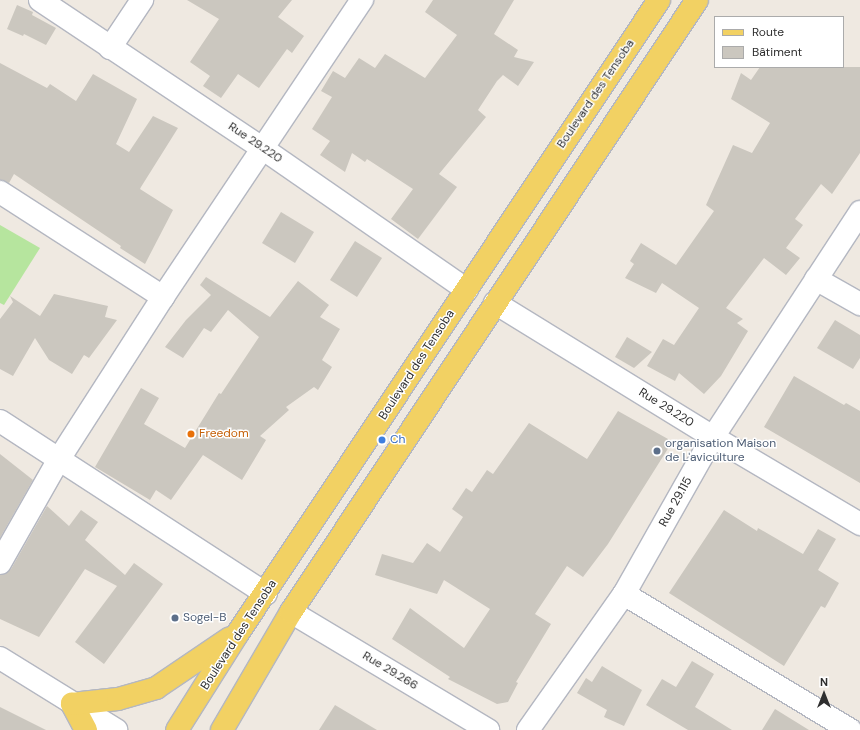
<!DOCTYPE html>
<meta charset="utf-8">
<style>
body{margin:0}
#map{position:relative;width:860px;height:730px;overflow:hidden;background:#efe9e1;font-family:"DM Sans",sans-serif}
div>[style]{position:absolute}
.green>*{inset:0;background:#b6e59e}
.building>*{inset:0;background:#cbc7bf}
.roads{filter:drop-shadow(1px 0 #b4b7c1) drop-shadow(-1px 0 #b4b7c1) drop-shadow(0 1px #b4b7c1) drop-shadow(0 -1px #b4b7c1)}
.minor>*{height:22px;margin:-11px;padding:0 11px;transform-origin:11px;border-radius:11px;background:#fff}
.tertiary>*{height:22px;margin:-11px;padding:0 11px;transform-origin:11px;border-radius:11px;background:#fff}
.primary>*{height:22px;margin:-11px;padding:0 11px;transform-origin:11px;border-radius:11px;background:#f2d163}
.dots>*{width:11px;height:11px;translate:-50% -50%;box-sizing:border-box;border:2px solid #fff;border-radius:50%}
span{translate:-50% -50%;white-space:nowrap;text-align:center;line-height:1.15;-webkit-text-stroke:3px #fff;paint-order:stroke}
.street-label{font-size:12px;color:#2e2e2e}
.food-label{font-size:12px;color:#c56008}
.left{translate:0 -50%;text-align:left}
.shop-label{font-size:12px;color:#366cbe}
.service-label{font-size:12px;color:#4e5e75}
.legend{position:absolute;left:714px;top:16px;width:130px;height:52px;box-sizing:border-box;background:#fff;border:1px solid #ababab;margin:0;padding:5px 7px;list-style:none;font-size:12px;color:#2e2e2e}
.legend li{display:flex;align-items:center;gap:8px;height:20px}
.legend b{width:20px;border:1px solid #ababab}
.north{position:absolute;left:804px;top:674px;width:40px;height:40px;-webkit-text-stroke:3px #fff;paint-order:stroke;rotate:0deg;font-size:11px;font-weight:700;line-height:16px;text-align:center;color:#2e2e2e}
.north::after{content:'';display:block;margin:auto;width:14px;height:18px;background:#2e2e2e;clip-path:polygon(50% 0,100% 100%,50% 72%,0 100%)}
</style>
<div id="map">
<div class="green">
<i style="clip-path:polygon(0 225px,40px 248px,4px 305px,0 303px)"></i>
</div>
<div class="building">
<i style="clip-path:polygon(187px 0,292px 0,278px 17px,304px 36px,292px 53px,287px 49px,259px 88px,238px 74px,221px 98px,203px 86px,210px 76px,190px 62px,219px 19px)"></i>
<i style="clip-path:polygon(433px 0,514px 0,494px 34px,518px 50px,514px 57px,534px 62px,518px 86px,503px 75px,497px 81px,478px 110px,486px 117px,439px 174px,457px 187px,418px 239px,391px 219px,413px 189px,367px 159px,365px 162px,352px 153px,345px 172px,320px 155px,330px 141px,312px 129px,332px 97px,321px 91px,333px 71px,345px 78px,359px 58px,375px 68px,385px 54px,425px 78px,457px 35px,425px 12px)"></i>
<i style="clip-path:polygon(17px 5px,33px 12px,32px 15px,56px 28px,46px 45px,24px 34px,23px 36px,7px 29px)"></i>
<i style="clip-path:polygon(0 63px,47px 88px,50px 84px,76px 101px,93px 74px,137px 99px,116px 144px,129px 152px,153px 116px,178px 128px,141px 187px,140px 189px,173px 210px,145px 264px,120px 248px,121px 246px,14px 174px,9px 183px,0 180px)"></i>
<i style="clip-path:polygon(760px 67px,860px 67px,860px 153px,832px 194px,821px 184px,795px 219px,803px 225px,786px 248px,800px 258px,786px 275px,764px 258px,726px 308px,743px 319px,737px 323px,748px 331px,721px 376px,704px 394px,679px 373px,675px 381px,647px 366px,663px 339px,674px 345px,699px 308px,662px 283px,656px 293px,625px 278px,634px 264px,630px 261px,641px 243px,676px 265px,714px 211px,706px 205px,733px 145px,752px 153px,770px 123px,731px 99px,741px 73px,751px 80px)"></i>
<i style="clip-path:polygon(281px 212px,314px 232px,295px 263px,262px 243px)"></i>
<i style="clip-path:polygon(355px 241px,382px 258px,357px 297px,330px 280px)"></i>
<i style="clip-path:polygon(206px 277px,270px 317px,298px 281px,329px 305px,320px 317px,340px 329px,322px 360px,332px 367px,318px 390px,314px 387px,286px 407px,289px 410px,260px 436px,266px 440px,242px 480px,203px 455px,171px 500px,156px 490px,150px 500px,95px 467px,141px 388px,159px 398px,144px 424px,185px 448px,219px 393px,221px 394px,259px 337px,228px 310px,211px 332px,204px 328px,183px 358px,165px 347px,186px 320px,211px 295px,200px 285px)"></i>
<i style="clip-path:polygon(54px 294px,108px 306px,105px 317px,117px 320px,89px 358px,84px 355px,72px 374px,49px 360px,35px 338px,13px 376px,0 369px,0 319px,13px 302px,10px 296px,40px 316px)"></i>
<i style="clip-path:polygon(835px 320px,860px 335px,860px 358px,853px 369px,817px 348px)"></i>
<i style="clip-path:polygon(627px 337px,652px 352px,634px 368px,615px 357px)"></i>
<i style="clip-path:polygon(794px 376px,844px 405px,846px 403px,860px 411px,860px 483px,764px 427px)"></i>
<i style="clip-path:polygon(618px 411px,668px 439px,669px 447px,608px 544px,583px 577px,567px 566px,535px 614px,551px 624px,516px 682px,518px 683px,508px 702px,497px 704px,448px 679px,450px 677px,392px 639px,410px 608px,464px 648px,490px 609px,444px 580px,437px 594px,375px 575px,382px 554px,413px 563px,427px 543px,440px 552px,463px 517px,452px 509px,466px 488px,472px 492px,487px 470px,493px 474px,529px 423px,587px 459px)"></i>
<i style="clip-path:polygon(0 454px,33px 480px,0 538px)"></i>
<i style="clip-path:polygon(47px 506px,69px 526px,81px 510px,98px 522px,85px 540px,125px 575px,134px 563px,163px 584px,104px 664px,75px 642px,117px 586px,85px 569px,39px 637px,0 619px,0 575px,11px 569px)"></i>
<i style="clip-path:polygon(724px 510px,757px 531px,758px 528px,803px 554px,818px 529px,836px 539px,818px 570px,839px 583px,825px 608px,821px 606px,784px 666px,669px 593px)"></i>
<i style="clip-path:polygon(692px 661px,714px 674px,695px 707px,732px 730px,688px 730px,646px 705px,662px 679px,676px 687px)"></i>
<i style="clip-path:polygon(602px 666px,642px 690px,624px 726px,604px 717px,607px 710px,577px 693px,586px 678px,592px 682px)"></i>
<i style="clip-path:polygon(335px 705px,377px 730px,319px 730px)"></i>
<i style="clip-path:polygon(0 707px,46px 730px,0 730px)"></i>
<i style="clip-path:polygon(775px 709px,809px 730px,762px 730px)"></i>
</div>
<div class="roads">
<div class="minor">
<i style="left:40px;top:0;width:267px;rotate:33.7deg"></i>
<i style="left:262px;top:148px;width:249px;rotate:34.7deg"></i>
<i style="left:110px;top:48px;width:58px;rotate:-56.3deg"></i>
<i style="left:0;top:192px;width:194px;rotate:32.8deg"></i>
<i style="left:816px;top:279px;width:51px;rotate:29.6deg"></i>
<i style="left:495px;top:303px;width:256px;rotate:31.6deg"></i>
<i style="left:713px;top:437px;width:171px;rotate:30.6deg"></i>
<i style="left:0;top:421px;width:317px;rotate:33deg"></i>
<i style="left:0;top:563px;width:120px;rotate:-60.4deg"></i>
<i style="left:59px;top:459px;width:193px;rotate:-57.3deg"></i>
<i style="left:163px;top:297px;width:358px;rotate:-56.2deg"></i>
<i style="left:624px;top:594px;width:264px;rotate:31deg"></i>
<i style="left:291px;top:612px;width:230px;rotate:30.9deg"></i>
<i style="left:528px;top:730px;width:166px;rotate:-54.8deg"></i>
<i style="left:624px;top:594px;width:180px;rotate:-60.5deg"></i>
<i style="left:713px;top:437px;width:269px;rotate:-56.8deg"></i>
</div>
<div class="tertiary">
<i style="left:0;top:658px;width:137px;rotate:31.8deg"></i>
</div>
<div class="primary">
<i style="left:86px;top:730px;width:30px;rotate:-118deg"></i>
<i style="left:72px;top:704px;width:46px;rotate:-6.2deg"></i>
<i style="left:118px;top:699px;width:40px;rotate:-16deg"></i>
<i style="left:156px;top:688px;width:89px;rotate:-34deg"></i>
<i style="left:177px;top:730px;width:115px;rotate:-57.8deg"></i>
<i style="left:238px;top:633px;width:760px;rotate:-56.37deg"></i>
<i style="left:222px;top:730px;width:137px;rotate:-59.7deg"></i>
<i style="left:291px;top:612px;width:734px;rotate:-56.44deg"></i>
</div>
</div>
<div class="dots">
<i style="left:191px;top:434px;background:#e8710a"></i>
<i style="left:382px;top:440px;background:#3f7fe0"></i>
<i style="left:657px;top:451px;background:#5c6f8a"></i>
<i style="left:175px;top:618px;background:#5c6f8a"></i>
</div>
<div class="street-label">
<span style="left:596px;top:94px;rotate:-56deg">Boulevard des Tensoba</span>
<span style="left:255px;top:143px;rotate:34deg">Rue 29.220</span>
<span style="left:417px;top:365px;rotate:-57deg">Boulevard des Tensoba</span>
<span style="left:666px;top:408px;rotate:32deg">Rue 29.220</span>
<span style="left:676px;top:502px;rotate:-61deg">Rue 29.115</span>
<span style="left:239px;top:635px;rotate:-57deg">Boulevard des Tensoba</span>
<span style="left:390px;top:671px;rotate:31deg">Rue 29.266</span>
</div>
<div class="food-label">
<span class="left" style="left:199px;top:434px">Freedom</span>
</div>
<div class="shop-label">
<span class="left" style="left:390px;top:440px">Ch</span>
</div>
<div class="service-label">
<span class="left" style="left:665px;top:451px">organisation Maison<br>de L'aviculture</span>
<span class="left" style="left:183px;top:618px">Sogel-B</span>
</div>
<ul class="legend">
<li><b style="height:5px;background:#f2d163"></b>Route</li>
<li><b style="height:11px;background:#cbc7bf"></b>Bâtiment</li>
</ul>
<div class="north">N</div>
</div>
